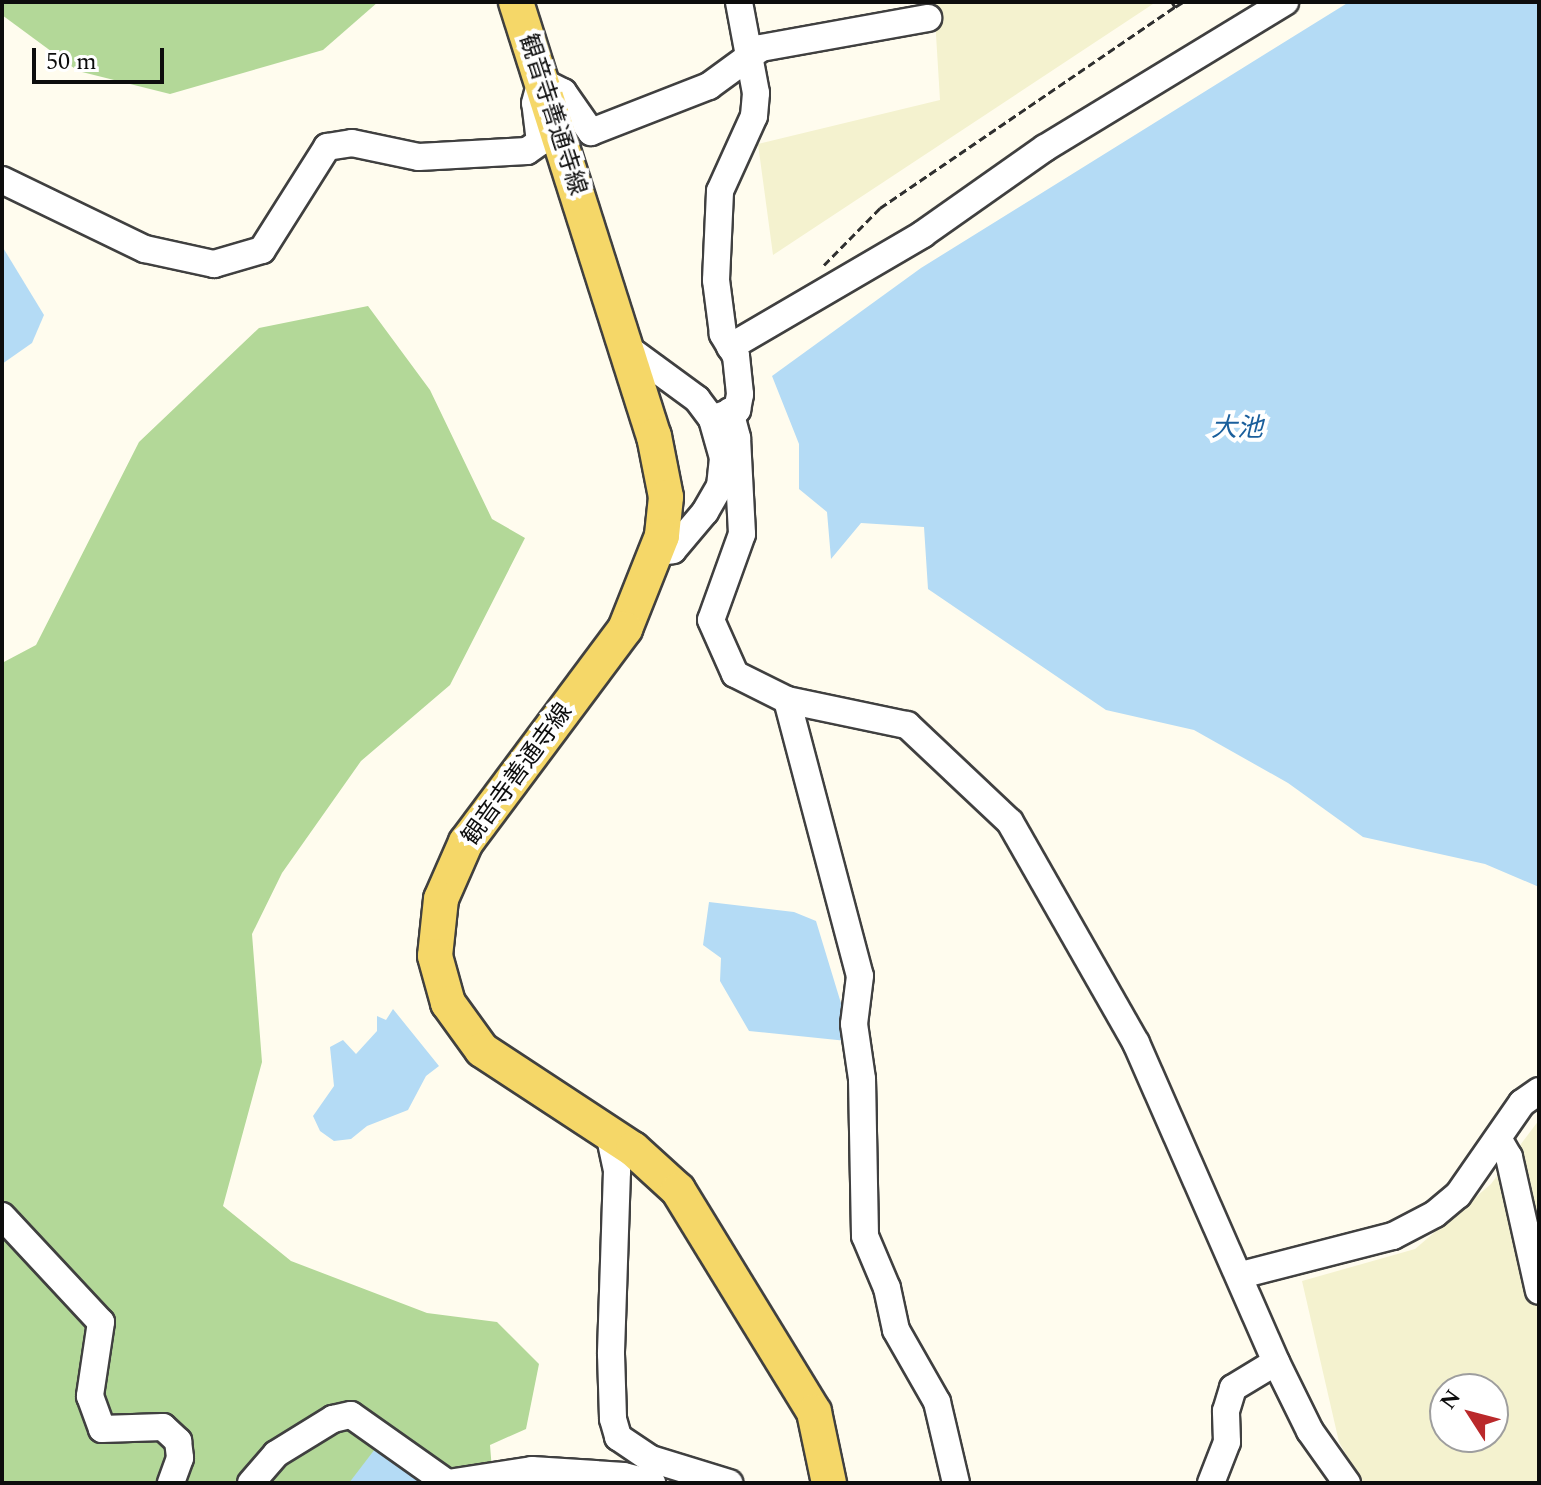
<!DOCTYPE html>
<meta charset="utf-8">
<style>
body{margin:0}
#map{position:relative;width:1541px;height:1485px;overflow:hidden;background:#fffcee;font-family:Spectral,"Noto Sans JP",serif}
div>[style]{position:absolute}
.farmland>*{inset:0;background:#f4f2cf}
.forest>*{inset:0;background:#b3d898}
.water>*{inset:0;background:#b4dbf5}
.path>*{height:3px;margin-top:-1.5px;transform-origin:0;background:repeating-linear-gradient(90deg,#2f2f2f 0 8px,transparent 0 12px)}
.roads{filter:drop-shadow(2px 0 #404040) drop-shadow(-2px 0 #404040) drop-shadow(0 2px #404040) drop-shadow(0 -2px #404040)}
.minor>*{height:26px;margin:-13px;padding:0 13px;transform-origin:13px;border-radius:13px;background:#fff}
.major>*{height:34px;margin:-17px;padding:0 17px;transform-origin:17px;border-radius:17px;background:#f5d768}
span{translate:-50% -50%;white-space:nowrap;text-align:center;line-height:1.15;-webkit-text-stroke:8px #fff;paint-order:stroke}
.street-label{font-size:24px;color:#0d0d0d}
.water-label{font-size:26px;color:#1a5f9c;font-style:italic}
.frame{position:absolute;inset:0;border:4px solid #0d0d0d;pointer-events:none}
.north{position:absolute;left:1429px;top:1373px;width:80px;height:80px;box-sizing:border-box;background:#fff;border:2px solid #9e9e9e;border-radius:50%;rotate:306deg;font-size:22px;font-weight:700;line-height:32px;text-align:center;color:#0d0d0d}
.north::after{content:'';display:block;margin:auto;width:28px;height:36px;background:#ba292b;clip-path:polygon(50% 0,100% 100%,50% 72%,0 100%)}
.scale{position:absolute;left:32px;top:48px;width:132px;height:36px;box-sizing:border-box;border:4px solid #0d0d0d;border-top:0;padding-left:10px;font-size:24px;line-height:28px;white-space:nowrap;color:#0d0d0d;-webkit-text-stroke:6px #fff;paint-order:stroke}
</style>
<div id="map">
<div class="farmland">
<i style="clip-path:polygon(934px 2px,1156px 2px,773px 255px,758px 144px,940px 100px)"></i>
<i style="clip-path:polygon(evenodd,1539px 1120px,1539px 1483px,1362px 1483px,1339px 1442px,1302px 1281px,1415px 1249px,1491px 1184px,1539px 1120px,1445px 1389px,1493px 1389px,1493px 1437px,1445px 1437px,1445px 1389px)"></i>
</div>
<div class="forest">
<i style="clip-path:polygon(2px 2px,378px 2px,323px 50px,170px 94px,78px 71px,2px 15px)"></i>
<i style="clip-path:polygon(368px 306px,430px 390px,492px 519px,525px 538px,450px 685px,361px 761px,282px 873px,252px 934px,262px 1062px,223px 1206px,291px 1261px,427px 1313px,497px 1322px,539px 1364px,526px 1429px,490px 1445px,493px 1483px,2px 1483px,2px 663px,36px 645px,139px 442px,259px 328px)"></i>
</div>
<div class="water">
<i style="clip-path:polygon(1349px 2px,1539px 2px,1539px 887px,1485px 864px,1363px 837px,1288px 783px,1194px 730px,1106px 710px,928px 589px,924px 527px,861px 523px,831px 559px,827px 512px,799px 489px,799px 444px,772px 376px,921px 268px)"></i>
<i style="clip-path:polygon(2px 246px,44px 315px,32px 343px,2px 364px)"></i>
<i style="clip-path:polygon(709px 902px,794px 912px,816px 921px,847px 1023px,847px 1041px,749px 1031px,720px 981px,721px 958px,703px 945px)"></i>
<i style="clip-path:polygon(393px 1009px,439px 1066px,426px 1076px,408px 1110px,367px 1126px,351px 1139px,334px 1141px,320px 1131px,313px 1116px,334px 1086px,330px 1047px,343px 1040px,356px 1054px,377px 1031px,377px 1016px,386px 1020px)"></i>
<i style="clip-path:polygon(375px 1449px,424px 1483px,349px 1483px)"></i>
</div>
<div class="path">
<i style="left:1172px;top:2px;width:6px;rotate:59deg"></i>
<i style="left:1175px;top:7px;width:9px;rotate:-32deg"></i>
<i style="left:824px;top:265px;width:80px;rotate:-45.5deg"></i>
<i style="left:880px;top:208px;width:357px;rotate:-34.3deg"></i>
</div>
<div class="roads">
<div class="minor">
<i style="left:2px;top:180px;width:159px;rotate:25.8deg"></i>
<i style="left:145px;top:249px;width:71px;rotate:12.3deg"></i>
<i style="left:214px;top:264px;width:50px;rotate:-16.3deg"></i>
<i style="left:262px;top:250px;width:122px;rotate:-57.7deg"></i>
<i style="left:327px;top:147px;width:25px;rotate:-9deg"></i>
<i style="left:352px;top:143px;width:68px;rotate:11.8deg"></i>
<i style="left:419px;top:157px;width:108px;rotate:-3.2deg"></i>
<i style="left:527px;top:151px;width:16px;rotate:-35deg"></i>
<i style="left:540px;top:142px;width:39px;rotate:-97deg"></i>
<i style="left:535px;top:103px;width:23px;rotate:-75deg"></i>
<i style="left:541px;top:81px;width:25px;rotate:27deg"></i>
<i style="left:563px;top:92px;width:49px;rotate:55deg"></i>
<i style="left:591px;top:132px;width:127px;rotate:-21.3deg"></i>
<i style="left:709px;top:86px;width:64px;rotate:-36.2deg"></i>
<i style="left:761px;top:48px;width:170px;rotate:-10.2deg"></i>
<i style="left:626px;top:347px;width:88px;rotate:36.2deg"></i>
<i style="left:697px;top:399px;width:25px;rotate:53deg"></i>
<i style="left:712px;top:419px;width:41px;rotate:74.2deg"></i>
<i style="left:723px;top:458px;width:28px;rotate:96deg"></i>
<i style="left:720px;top:486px;width:30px;rotate:120deg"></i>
<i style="left:705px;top:512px;width:50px;rotate:130.1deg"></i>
<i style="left:673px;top:550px;width:17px;rotate:170deg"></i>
<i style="left:730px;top:347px;width:224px;rotate:-30.3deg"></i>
<i style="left:923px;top:234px;width:149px;rotate:-35.2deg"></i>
<i style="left:1045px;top:148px;width:281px;rotate:-31.3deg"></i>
<i style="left:730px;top:411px;width:28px;rotate:75deg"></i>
<i style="left:737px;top:438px;width:96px;rotate:87deg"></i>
<i style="left:742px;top:534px;width:91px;rotate:109.8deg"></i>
<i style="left:711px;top:620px;width:59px;rotate:66deg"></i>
<i style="left:735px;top:674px;width:58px;rotate:26.6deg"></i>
<i style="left:787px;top:700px;width:123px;rotate:11.8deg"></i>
<i style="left:907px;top:725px;width:141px;rotate:43.3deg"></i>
<i style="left:1010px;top:822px;width:254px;rotate:60.3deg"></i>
<i style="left:1136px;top:1043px;width:348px;rotate:66.3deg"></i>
<i style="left:1276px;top:1362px;width:77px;rotate:63.8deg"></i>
<i style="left:1310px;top:1431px;width:64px;rotate:54.6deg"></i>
<i style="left:712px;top:419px;width:27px;rotate:-20deg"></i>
<i style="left:737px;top:410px;width:16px;rotate:-79deg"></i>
<i style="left:740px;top:394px;width:38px;rotate:-96deg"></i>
<i style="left:736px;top:356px;width:26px;rotate:-121deg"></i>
<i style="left:723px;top:334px;width:54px;rotate:-97.4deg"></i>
<i style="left:716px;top:280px;width:89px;rotate:-87.4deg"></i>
<i style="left:720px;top:191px;width:82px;rotate:-65.6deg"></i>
<i style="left:754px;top:116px;width:23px;rotate:-85deg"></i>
<i style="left:756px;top:93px;width:93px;rotate:-100.6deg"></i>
<i style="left:787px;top:700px;width:285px;rotate:75.2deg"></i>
<i style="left:860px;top:976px;width:48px;rotate:97.1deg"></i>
<i style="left:854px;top:1024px;width:56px;rotate:81.7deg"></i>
<i style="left:862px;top:1079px;width:157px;rotate:88.9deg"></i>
<i style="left:865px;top:1236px;width:56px;rotate:67.1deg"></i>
<i style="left:887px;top:1288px;width:43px;rotate:77.9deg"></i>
<i style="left:896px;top:1330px;width:83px;rotate:60.3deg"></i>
<i style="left:937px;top:1402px;width:83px;rotate:76.8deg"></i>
<i style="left:609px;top:1133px;width:39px;rotate:78deg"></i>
<i style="left:617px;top:1171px;width:183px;rotate:91.9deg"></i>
<i style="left:611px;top:1354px;width:65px;rotate:88.2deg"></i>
<i style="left:613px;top:1419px;width:19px;rotate:74deg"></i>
<i style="left:618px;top:1437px;width:40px;rotate:34deg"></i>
<i style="left:651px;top:1459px;width:82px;rotate:17.1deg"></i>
<i style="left:1499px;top:1140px;width:20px;rotate:60deg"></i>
<i style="left:1509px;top:1157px;width:137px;rotate:77.4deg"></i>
<i style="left:2px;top:1216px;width:145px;rotate:47deg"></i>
<i style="left:101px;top:1322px;width:75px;rotate:98.5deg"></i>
<i style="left:90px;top:1396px;width:35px;rotate:70deg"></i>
<i style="left:102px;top:1429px;width:61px;rotate:-1.9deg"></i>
<i style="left:163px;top:1427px;width:21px;rotate:43deg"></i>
<i style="left:178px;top:1441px;width:17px;rotate:83deg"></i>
<i style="left:180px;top:1458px;width:27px;rotate:110deg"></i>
<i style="left:1241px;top:1275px;width:157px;rotate:-14.4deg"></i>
<i style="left:1393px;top:1236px;width:47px;rotate:-27.6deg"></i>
<i style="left:1435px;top:1214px;width:30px;rotate:-40deg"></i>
<i style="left:1458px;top:1195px;width:112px;rotate:-55.2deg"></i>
<i style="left:1522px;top:1103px;width:21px;rotate:-35deg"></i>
<i style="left:251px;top:1483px;width:38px;rotate:-49deg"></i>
<i style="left:276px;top:1454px;width:67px;rotate:-31.6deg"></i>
<i style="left:333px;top:1419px;width:18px;rotate:-13deg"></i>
<i style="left:351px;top:1415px;width:118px;rotate:35.3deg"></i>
<i style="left:448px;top:1483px;width:85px;rotate:-8.8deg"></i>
<i style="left:532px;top:1470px;width:92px;rotate:3.7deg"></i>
<i style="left:624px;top:1476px;width:29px;rotate:14deg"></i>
<i style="left:1211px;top:1483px;width:44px;rotate:-68.7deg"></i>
<i style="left:1227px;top:1442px;width:31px;rotate:-92deg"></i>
<i style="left:1226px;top:1411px;width:24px;rotate:-73deg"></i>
<i style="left:1233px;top:1388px;width:50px;rotate:-31.2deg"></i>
</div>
<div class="major">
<i style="left:516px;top:2px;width:455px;rotate:72.4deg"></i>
<i style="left:654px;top:436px;width:62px;rotate:78.9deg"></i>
<i style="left:666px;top:497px;width:39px;rotate:96deg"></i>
<i style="left:662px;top:536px;width:100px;rotate:111.7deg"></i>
<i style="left:625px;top:629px;width:266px;rotate:126.7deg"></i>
<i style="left:466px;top:842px;width:62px;rotate:113.7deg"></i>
<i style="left:441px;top:899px;width:57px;rotate:96deg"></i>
<i style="left:435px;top:956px;width:49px;rotate:74.5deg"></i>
<i style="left:448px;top:1003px;width:58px;rotate:54.1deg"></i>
<i style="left:482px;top:1050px;width:181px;rotate:33.3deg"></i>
<i style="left:633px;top:1149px;width:61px;rotate:42.3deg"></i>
<i style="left:678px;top:1190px;width:260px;rotate:58.5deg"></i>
<i style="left:814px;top:1412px;width:73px;rotate:78.1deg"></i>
</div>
</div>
<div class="street-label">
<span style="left:552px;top:115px;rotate:72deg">観音寺善通寺線</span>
<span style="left:518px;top:775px;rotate:-54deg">観音寺善通寺線</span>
</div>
<div class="water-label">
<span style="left:1237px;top:429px">大池</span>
</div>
<div class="frame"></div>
<div class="north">N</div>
<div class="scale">50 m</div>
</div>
